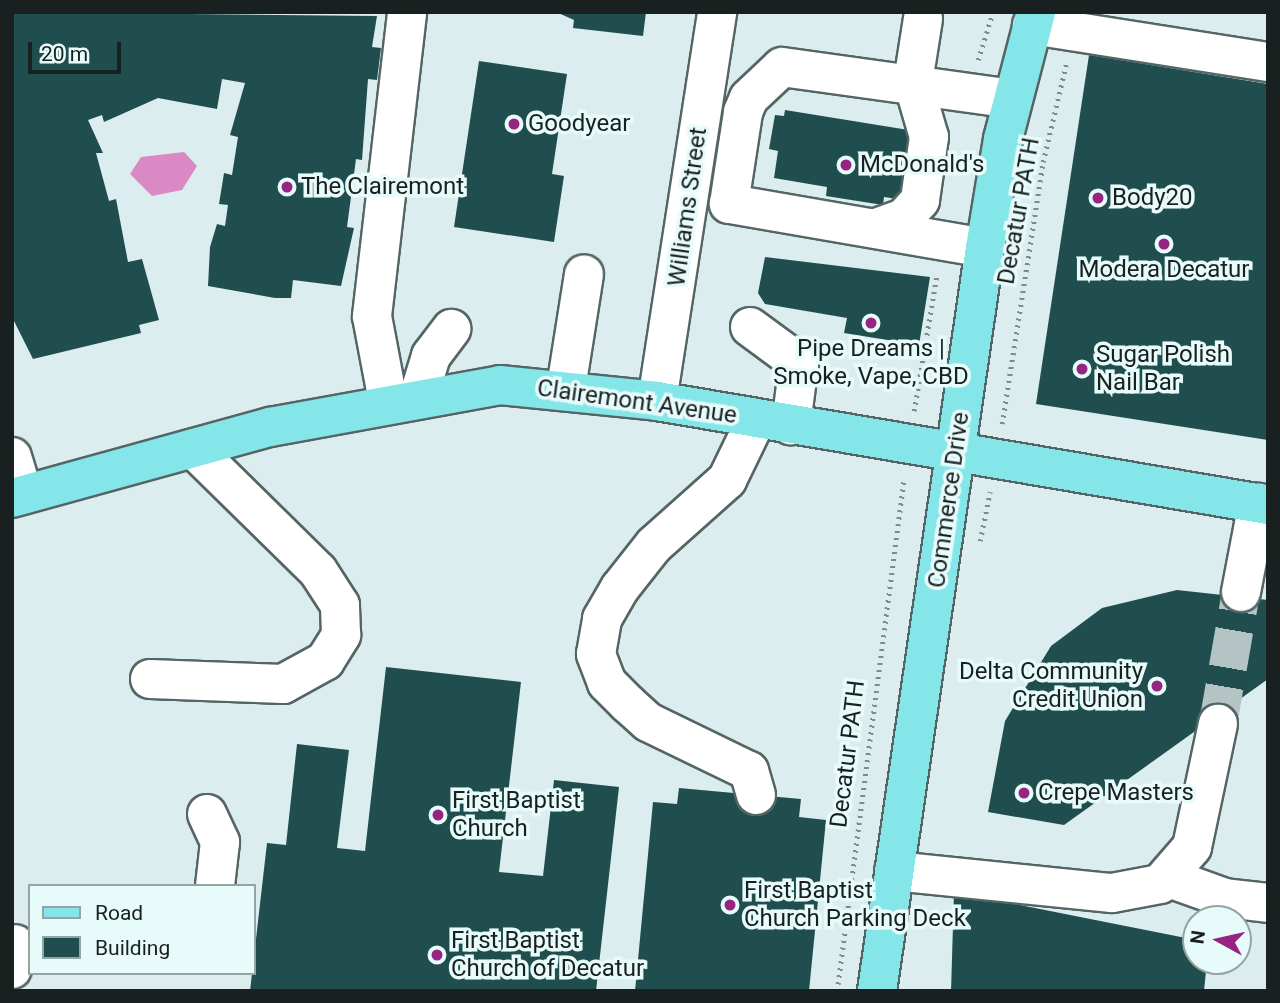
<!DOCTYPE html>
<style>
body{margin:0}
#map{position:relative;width:1280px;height:1003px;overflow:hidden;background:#dbedee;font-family:Roboto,sans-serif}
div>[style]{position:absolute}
.water>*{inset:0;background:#da89c5}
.building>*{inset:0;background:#204e4f}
.minor-tunnel>*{height:38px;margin-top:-19px;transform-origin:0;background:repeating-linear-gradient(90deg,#b4c4c5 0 38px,transparent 0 57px)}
.path>*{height:4.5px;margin-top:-2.25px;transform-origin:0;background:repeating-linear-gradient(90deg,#7e8b8b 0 2px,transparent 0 7px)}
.roads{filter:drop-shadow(2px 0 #556565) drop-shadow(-2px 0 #556565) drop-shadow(0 2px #556565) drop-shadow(0 -2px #556565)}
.minor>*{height:38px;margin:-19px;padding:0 19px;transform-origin:19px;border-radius:19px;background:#fff}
.major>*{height:38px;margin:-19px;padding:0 19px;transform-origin:19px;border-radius:19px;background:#85e6e9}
.dots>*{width:19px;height:19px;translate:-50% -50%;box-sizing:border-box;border:4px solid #e8fbfb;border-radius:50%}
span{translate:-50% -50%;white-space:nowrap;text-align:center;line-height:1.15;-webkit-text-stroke:7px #e8fbfb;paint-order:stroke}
.poi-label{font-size:24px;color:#192020}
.left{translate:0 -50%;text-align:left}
.right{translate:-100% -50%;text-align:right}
.street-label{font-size:24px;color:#192020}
.frame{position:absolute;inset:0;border:14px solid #192020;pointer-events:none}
.legend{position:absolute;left:28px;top:884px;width:228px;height:91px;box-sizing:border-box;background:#e8fbfb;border:2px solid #95a3a3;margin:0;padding:9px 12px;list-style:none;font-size:21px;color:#192020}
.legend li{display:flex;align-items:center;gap:14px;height:35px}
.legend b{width:35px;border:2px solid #95a3a3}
.north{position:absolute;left:1182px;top:905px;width:70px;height:70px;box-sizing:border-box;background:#e8fbfb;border:2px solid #95a3a3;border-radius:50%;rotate:278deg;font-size:19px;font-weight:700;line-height:28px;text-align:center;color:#192020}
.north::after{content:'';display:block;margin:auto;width:24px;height:32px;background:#972481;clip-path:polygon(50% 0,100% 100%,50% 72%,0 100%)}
.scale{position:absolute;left:28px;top:42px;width:93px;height:32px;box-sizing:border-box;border:4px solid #192020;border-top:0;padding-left:9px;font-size:21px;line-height:24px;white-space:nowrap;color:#192020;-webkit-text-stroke:5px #e8fbfb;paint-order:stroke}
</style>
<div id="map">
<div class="water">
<i style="clip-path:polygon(184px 152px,197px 166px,182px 190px,152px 196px,130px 174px,141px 157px)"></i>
</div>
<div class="building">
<i style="clip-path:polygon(12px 12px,377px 16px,372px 47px,381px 48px,377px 80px,368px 79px,362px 160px,356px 159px,347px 227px,354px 228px,341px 286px,293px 280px,291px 298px,275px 298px,208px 286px,210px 247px,217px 224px,225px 226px,228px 205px,219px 204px,224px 173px,232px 175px,238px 137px,230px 135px,245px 83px,222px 79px,217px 109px,158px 98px,104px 122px,102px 115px,88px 120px,103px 153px,96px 153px,109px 201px,116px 199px,128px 262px,142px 259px,159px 320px,139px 325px,141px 333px,33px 359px,12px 317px)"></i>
<i style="clip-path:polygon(556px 12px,646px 12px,643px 36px,573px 28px,574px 20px)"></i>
<i style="clip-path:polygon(1089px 55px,1268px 84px,1268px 440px,1036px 404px)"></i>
<i style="clip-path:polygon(479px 61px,567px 74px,552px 174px,564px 176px,554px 242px,454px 227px)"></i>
<i style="clip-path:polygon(785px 110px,921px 132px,911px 201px,884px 197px,883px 205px,826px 196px,827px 187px,774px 178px,778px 151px,769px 149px,775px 115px,784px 116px)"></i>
<i style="clip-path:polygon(765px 257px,930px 277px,919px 345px,844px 333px,847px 318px,765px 304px,758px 293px)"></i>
<i style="clip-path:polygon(1177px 590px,1268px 600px,1268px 679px,1064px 825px,988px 812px,1005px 721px,1051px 646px,1102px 608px)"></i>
<i style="clip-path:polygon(386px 667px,521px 682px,499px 872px,543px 876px,554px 780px,619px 787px,596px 991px,250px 991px,267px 843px,286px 845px,297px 744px,349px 750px,337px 848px,365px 851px)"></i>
<i style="clip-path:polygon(679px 788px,801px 799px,799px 817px,826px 820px,809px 991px,635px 991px,653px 802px,677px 804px)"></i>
<i style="clip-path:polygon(954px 892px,1196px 940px,1196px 961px,1207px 961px,1204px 991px,951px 991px)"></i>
</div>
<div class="minor-tunnel">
<i style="left:1218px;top:724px;width:134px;rotate:-80.1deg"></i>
</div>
<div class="path">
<i style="left:978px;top:60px;width:50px;rotate:-72.6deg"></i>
<i style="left:914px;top:411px;width:139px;rotate:-80.5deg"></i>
<i style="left:1002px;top:424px;width:265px;rotate:-81.1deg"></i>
<i style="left:1043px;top:162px;width:100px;rotate:-76.7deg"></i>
<i style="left:980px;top:541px;width:50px;rotate:-78.5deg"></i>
<i style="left:837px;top:991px;width:517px;rotate:-82.56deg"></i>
</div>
<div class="roads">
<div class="minor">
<i style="left:1032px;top:25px;width:239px;rotate:8.9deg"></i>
<i style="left:876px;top:228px;width:30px;rotate:-20deg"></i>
<i style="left:904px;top:218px;width:24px;rotate:-48deg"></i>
<i style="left:920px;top:200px;width:64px;rotate:-81.9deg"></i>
<i style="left:929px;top:137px;width:57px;rotate:-106.2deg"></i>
<i style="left:913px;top:82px;width:64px;rotate:-81deg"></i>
<i style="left:985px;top:248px;width:260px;rotate:-170.2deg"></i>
<i style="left:729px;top:204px;width:93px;rotate:-81.3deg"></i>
<i style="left:743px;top:112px;width:15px;rotate:-67deg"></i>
<i style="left:749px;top:98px;width:45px;rotate:-43.2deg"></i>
<i style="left:782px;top:67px;width:232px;rotate:7.9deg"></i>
<i style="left:750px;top:327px;width:61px;rotate:36.3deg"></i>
<i style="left:799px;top:363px;width:63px;rotate:97.4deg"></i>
<i style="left:566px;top:388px;width:115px;rotate:-81deg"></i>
<i style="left:419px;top:395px;width:41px;rotate:-72.9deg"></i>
<i style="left:431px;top:356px;width:34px;rotate:-53deg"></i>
<i style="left:388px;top:401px;width:86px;rotate:-100.7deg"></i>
<i style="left:372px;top:316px;width:306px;rotate:-83.4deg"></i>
<i style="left:657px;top:401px;width:394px;rotate:-81.2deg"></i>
<i style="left:12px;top:457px;width:39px;rotate:73deg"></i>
<i style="left:1241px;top:592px;width:91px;rotate:-79.2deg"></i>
<i style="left:150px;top:679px;width:133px;rotate:2.2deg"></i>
<i style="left:283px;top:684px;width:48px;rotate:-28.7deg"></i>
<i style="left:325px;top:661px;width:31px;rotate:-58deg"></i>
<i style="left:341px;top:635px;width:30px;rotate:-92deg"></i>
<i style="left:340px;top:605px;width:40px;rotate:-122.9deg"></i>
<i style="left:318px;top:571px;width:175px;rotate:-135.5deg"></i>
<i style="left:756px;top:795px;width:25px;rotate:-106deg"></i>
<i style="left:749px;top:771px;width:112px;rotate:-154.1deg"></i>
<i style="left:648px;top:722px;width:27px;rotate:-138deg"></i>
<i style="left:628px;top:704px;width:30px;rotate:-135deg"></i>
<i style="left:607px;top:683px;width:31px;rotate:-111deg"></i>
<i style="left:596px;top:654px;width:36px;rotate:-80deg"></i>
<i style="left:602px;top:619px;width:36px;rotate:-60deg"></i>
<i style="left:620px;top:588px;width:55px;rotate:-51.7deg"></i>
<i style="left:654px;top:545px;width:98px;rotate:-41.7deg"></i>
<i style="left:727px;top:480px;width:67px;rotate:-64.2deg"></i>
<i style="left:207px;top:814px;width:31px;rotate:65deg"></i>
<i style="left:220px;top:842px;width:44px;rotate:96.5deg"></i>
<i style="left:894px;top:871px;width:219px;rotate:5.8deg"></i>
<i style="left:1112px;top:893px;width:49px;rotate:-10.6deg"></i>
<i style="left:1160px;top:884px;width:49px;rotate:-49.1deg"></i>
<i style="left:1192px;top:847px;width:126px;rotate:-78.1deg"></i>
<i style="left:1169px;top:878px;width:59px;rotate:19.7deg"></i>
<i style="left:1225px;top:898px;width:43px;rotate:6.6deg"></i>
<i style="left:12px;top:969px;width:25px;rotate:-83deg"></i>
</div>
<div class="major">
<i style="left:12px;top:498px;width:268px;rotate:-15.4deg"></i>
<i style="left:270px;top:427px;width:234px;rotate:-10.3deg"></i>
<i style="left:500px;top:385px;width:158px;rotate:5.8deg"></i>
<i style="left:657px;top:401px;width:620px;rotate:9.66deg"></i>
<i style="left:877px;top:991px;width:751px;rotate:-81.73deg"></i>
<i style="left:985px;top:248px;width:110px;rotate:-80.6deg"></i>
<i style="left:1003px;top:139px;width:131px;rotate:-75.4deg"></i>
</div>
</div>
<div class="dots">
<i style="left:514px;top:124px;background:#972481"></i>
<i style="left:846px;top:165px;background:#972481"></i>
<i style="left:287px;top:187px;background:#972481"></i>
<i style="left:1098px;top:198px;background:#972481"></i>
<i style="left:1164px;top:244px;background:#972481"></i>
<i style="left:871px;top:323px;background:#972481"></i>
<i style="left:1082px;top:369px;background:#972481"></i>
<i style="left:1157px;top:686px;background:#972481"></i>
<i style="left:1024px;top:793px;background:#972481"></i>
<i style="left:438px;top:815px;background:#972481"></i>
<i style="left:730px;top:905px;background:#972481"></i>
<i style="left:437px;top:955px;background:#972481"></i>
</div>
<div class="poi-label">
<span class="left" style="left:528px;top:124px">Goodyear</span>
<span class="left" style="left:860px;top:165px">McDonald's</span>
<span class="left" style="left:301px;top:187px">The Clairemont</span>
<span class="left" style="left:1112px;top:198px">Body20</span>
<span style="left:1164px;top:270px">Modera Decatur</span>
<span style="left:871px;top:363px">Pipe Dreams |<br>Smoke, Vape, CBD</span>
<span class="left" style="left:1096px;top:369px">Sugar Polish<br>Nail Bar</span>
<span class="right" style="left:1143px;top:686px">Delta Community<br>Credit Union</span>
<span class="left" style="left:1038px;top:793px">Crepe Masters</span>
<span class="left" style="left:452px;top:815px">First Baptist<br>Church</span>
<span class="left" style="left:744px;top:905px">First Baptist<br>Church Parking Deck</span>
<span class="left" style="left:451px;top:955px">First Baptist<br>Church of Decatur</span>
</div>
<div class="street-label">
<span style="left:688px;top:207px;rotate:-82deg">Williams Street</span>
<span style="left:1019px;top:211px;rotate:-80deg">Decatur PATH</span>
<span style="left:637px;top:402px;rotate:8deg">Clairemont Avenue</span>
<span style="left:949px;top:500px;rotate:-82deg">Commerce Drive</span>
<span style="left:848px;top:754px;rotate:-83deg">Decatur PATH</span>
</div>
<div class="frame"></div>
<ul class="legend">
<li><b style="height:9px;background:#85e6e9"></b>Road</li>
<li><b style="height:19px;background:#204e4f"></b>Building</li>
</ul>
<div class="north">N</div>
<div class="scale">20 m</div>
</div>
